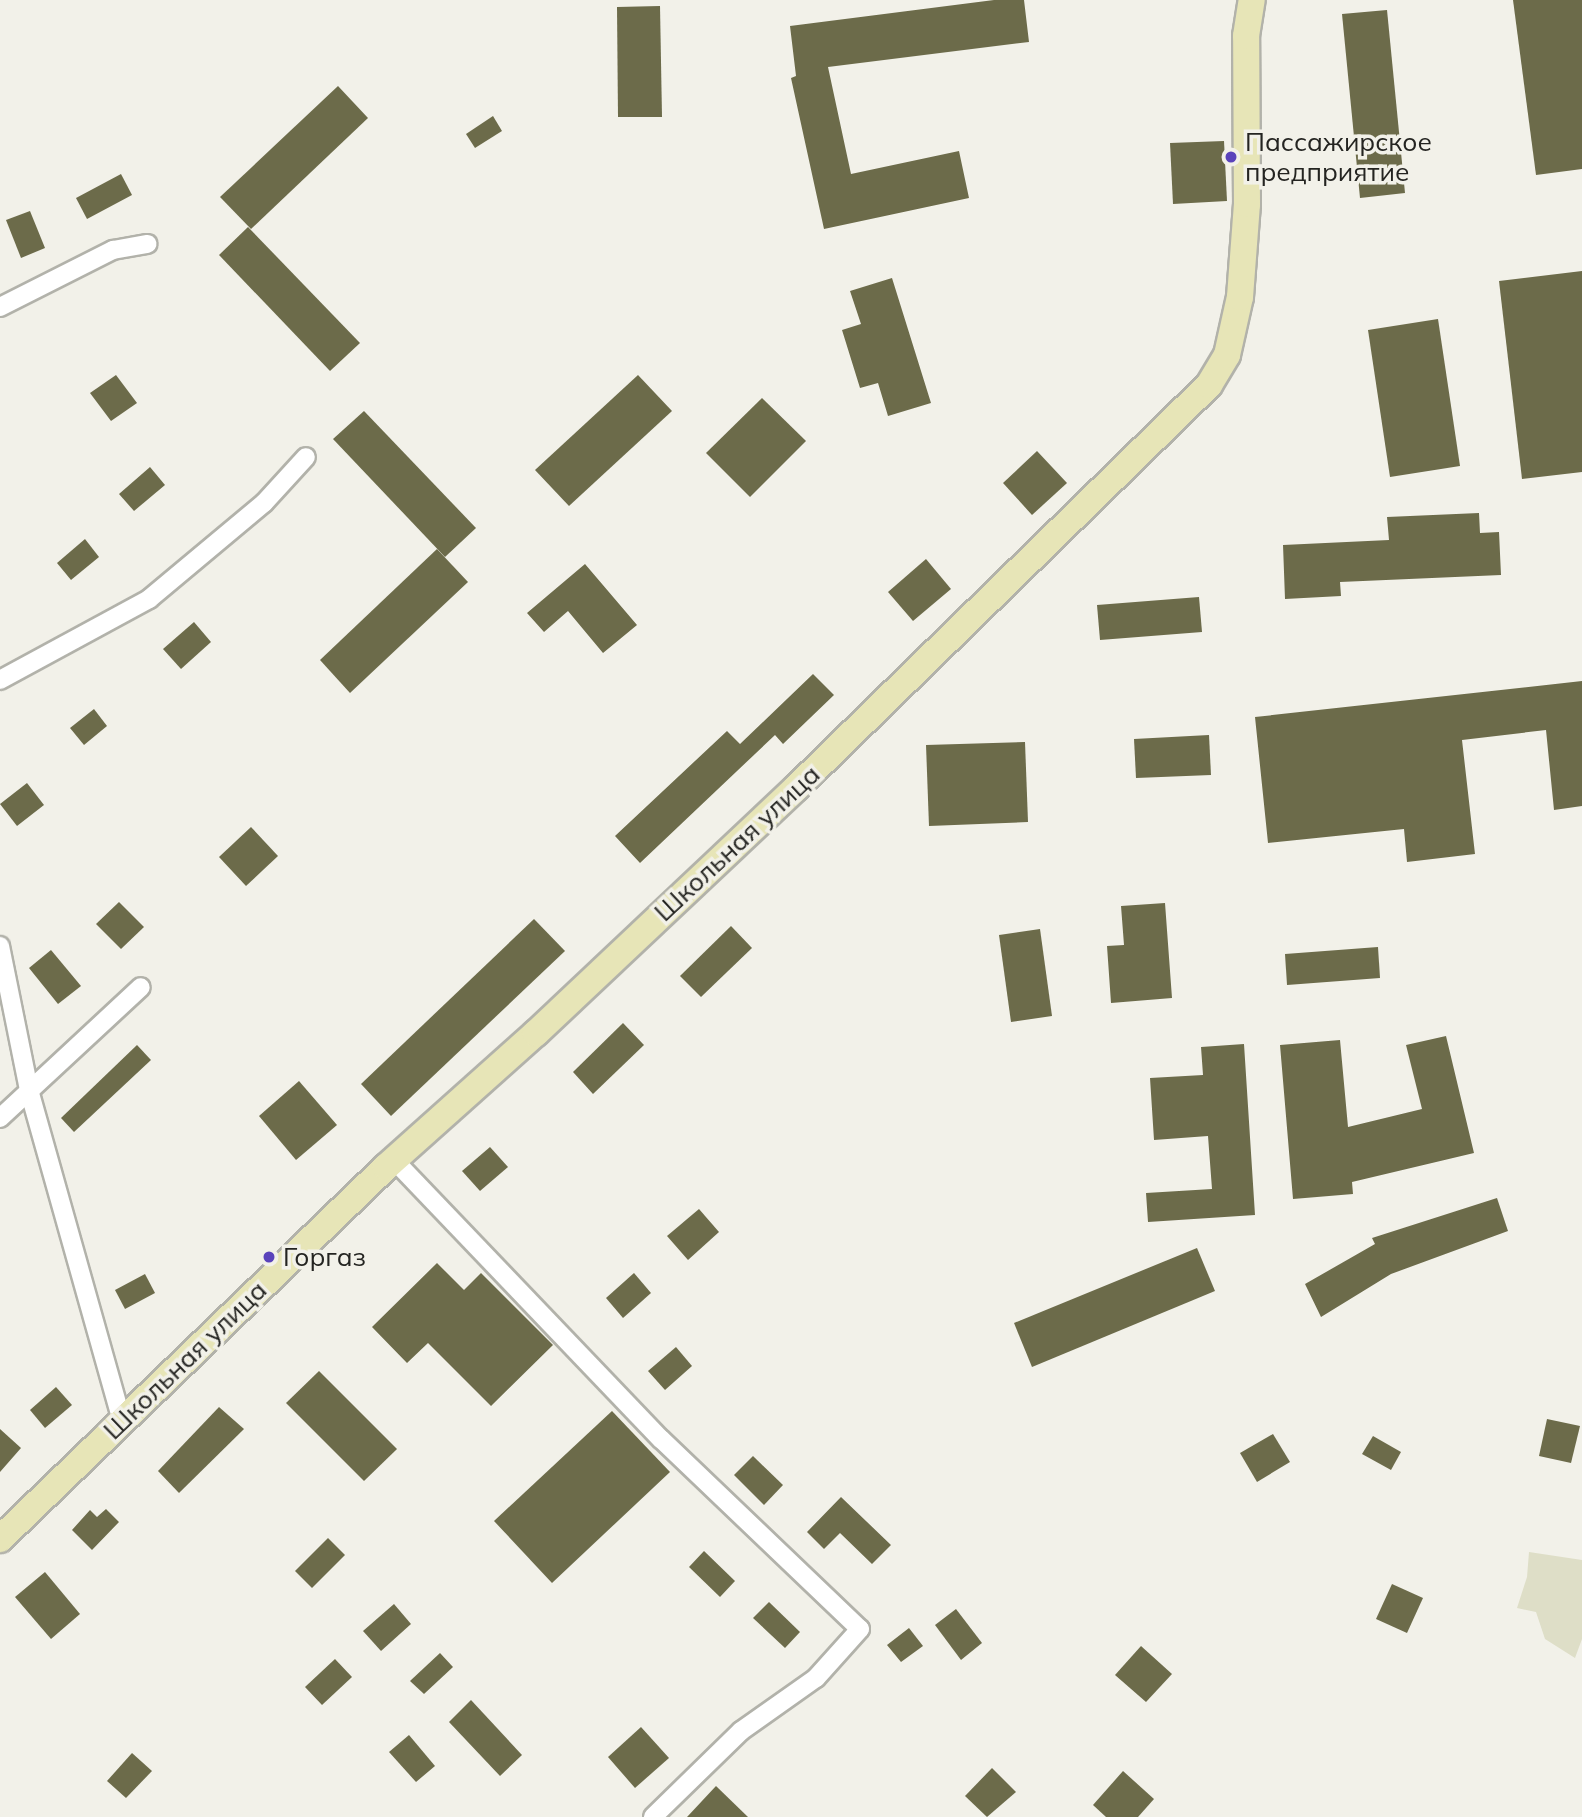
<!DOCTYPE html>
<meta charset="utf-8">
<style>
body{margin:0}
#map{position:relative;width:1582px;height:1817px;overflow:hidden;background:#f2f1e9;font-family:Mulish,sans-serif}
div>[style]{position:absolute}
.green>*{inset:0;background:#dedec7}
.building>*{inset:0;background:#6c6b4a}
.roads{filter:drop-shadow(2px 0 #b2b2aa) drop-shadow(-2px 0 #b2b2aa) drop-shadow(0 2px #b2b2aa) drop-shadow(0 -2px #b2b2aa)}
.minor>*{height:18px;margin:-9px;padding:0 9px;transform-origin:9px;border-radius:9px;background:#fff}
.secondary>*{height:26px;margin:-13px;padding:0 13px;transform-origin:13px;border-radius:13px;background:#e7e5b7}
.dots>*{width:19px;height:19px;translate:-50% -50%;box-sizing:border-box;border:4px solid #f2f1e9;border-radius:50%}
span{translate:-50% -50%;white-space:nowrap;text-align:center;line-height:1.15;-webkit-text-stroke:7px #f2f1e9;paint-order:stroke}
.poi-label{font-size:26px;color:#242421}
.left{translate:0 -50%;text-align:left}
.street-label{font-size:26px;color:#242421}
</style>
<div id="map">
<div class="green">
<i style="clip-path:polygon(1529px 1552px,1582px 1560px,1582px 1639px,1575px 1658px,1545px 1639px,1536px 1612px,1517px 1608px,1527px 1577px)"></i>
</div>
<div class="building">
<i style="clip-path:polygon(994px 0,1024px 0,1029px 42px,828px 67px,851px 174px,959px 151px,969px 198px,824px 229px,791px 78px,796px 76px,790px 26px)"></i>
<i style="clip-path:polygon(1513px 0,1582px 0,1582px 169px,1536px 175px)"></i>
<i style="clip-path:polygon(660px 6px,662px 117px,618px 117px,617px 7px)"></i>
<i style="clip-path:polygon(1387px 10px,1405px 193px,1360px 198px,1342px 14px)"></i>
<i style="clip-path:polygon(338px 86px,368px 118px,251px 229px,220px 197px)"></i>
<i style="clip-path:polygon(493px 116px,502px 131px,475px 148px,466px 134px)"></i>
<i style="clip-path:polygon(1224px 141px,1227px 201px,1173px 204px,1170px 143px)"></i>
<i style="clip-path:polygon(121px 174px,132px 195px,87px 219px,76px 198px)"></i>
<i style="clip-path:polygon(30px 211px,45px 248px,21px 258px,6px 220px)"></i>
<i style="clip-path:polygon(248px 227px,360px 343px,330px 371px,219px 255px)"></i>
<i style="clip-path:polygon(1582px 271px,1582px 472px,1522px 479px,1499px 281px)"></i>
<i style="clip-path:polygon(892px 278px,931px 403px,888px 416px,878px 383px,860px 388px,842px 330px,861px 324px,850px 291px)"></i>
<i style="clip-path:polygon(1438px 319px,1460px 466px,1390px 477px,1368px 330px)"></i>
<i style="clip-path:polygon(116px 375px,137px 403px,111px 421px,90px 393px)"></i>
<i style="clip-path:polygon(638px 375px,672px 411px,569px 506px,535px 470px)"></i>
<i style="clip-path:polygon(762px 398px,806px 441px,750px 497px,706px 453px)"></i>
<i style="clip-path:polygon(364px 411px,476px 528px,445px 557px,333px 439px)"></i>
<i style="clip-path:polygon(1037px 451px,1067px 483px,1032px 515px,1003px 483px)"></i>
<i style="clip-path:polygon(150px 467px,165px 485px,134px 511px,119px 494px)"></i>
<i style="clip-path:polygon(1479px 513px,1480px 533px,1499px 532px,1501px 575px,1340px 582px,1341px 596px,1285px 599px,1283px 545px,1389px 540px,1387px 517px)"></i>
<i style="clip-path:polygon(85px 539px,99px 557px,71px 580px,57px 563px)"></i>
<i style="clip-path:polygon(437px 549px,468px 582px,350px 693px,320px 660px)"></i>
<i style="clip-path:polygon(926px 559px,951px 589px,913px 621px,888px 592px)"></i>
<i style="clip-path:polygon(585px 564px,637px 625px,603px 653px,568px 611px,544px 632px,527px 613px)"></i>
<i style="clip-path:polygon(1199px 597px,1202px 632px,1100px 640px,1097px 605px)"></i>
<i style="clip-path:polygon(194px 622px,211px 642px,181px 669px,163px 649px)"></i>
<i style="clip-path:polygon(813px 674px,834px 695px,783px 744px,775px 735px,640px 863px,615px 836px,727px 731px,740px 744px)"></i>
<i style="clip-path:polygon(1582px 681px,1582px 806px,1554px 810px,1546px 730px,1462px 740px,1475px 854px,1407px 862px,1404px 829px,1268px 843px,1255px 717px)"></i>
<i style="clip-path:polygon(94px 709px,107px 726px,84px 745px,70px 728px)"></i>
<i style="clip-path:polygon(1209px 735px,1211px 775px,1136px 778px,1134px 739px)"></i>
<i style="clip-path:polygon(1025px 742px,1028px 822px,929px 826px,926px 745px)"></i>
<i style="clip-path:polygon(27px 783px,44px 805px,17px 826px,0 804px)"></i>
<i style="clip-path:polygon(251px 827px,278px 856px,246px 886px,219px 857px)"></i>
<i style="clip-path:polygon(119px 902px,144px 927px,121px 949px,96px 924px)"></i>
<i style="clip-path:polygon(1165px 903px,1172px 998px,1111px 1003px,1107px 946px,1124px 945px,1121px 906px)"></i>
<i style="clip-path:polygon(534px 919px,565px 951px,391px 1116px,361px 1084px)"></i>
<i style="clip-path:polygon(731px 926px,752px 948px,701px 997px,680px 976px)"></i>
<i style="clip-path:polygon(1040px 929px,1052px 1016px,1011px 1022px,999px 935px)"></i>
<i style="clip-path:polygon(1378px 947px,1380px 978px,1287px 985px,1285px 954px)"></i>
<i style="clip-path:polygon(51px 950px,81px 986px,58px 1004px,29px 968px)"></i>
<i style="clip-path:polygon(623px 1023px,644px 1045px,593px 1094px,573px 1072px)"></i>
<i style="clip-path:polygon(1446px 1036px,1474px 1153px,1352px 1182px,1353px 1194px,1293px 1199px,1280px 1045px,1340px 1040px,1348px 1127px,1422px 1109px,1406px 1045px)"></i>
<i style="clip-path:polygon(1244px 1044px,1255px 1215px,1148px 1222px,1146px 1193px,1212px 1189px,1208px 1136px,1154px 1140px,1150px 1078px,1203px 1075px,1201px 1047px)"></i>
<i style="clip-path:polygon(137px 1045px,151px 1060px,74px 1132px,61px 1118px)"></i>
<i style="clip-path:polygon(299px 1081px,337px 1125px,296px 1160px,259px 1116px)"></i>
<i style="clip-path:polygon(490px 1147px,508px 1167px,480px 1191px,462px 1171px)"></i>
<i style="clip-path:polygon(1497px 1198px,1508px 1231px,1391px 1274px,1321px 1317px,1305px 1284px,1375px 1244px,1372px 1238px)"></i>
<i style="clip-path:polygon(699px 1209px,719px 1232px,688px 1260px,667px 1236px)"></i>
<i style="clip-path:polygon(1197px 1248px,1215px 1291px,1032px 1367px,1014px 1323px)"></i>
<i style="clip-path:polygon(437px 1263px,464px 1290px,481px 1273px,553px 1345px,491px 1406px,428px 1343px,407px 1363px,372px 1327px)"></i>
<i style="clip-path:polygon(634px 1273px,651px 1293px,623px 1318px,606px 1298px)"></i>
<i style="clip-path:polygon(145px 1274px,155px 1293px,125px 1309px,115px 1290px)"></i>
<i style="clip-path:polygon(676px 1347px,692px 1366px,665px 1390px,648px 1371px)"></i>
<i style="clip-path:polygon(319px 1371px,397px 1449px,364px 1481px,286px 1403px)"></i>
<i style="clip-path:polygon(56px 1387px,72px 1405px,45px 1428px,30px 1410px)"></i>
<i style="clip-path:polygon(219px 1407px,244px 1429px,179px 1493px,158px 1471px)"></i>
<i style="clip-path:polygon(612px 1411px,670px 1472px,552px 1583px,494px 1521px)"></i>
<i style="clip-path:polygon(1547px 1419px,1580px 1426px,1571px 1463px,1539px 1456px)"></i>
<i style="clip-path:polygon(0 1429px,21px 1448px,0 1472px)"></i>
<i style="clip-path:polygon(1273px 1434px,1290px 1462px,1257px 1482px,1240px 1453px)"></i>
<i style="clip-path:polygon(1373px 1436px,1401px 1452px,1391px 1470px,1362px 1454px)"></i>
<i style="clip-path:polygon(753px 1456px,783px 1485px,764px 1505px,734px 1475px)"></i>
<i style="clip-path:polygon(841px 1497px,891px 1545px,872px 1564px,840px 1533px,824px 1549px,807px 1532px)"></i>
<i style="clip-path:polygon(106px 1509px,119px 1522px,92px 1550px,72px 1530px,90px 1510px,97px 1517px)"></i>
<i style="clip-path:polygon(328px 1538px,345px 1555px,312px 1588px,295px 1571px)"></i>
<i style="clip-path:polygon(704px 1551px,735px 1581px,720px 1597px,689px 1567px)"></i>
<i style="clip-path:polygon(45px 1572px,80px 1614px,51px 1639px,15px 1597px)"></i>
<i style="clip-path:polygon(1392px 1584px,1423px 1598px,1407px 1633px,1376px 1619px)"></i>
<i style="clip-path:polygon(769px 1602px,800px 1632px,785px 1648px,753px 1618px)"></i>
<i style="clip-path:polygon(394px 1604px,411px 1624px,381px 1651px,363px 1631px)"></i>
<i style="clip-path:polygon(956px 1609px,982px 1643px,961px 1660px,935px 1625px)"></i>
<i style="clip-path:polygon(909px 1628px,923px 1646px,901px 1662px,887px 1645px)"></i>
<i style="clip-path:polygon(1141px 1646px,1172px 1674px,1146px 1702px,1115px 1675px)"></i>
<i style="clip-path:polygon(440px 1653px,453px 1667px,424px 1694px,410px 1681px)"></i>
<i style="clip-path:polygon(335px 1659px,352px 1677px,322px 1705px,305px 1687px)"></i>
<i style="clip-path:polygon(471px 1700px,522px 1755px,500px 1776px,449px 1722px)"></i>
<i style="clip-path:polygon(641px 1727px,669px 1758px,635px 1788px,608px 1757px)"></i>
<i style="clip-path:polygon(409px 1735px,435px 1766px,416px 1782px,389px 1752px)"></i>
<i style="clip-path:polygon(132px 1753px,152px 1771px,126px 1798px,107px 1781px)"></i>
<i style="clip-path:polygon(992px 1768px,1016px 1792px,987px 1817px,965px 1796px)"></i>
<i style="clip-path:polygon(1123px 1771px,1154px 1799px,1138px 1817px,1106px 1817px,1093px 1805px)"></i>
<i style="clip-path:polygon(716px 1786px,748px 1817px,687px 1817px)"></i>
</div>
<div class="roads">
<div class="minor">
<i style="left:0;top:307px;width:127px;rotate:-26.8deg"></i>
<i style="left:113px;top:250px;width:35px;rotate:-10deg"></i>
<i style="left:0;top:680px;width:170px;rotate:-28.5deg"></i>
<i style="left:149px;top:599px;width:150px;rotate:-39.9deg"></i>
<i style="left:264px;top:503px;width:62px;rotate:-47.6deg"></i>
<i style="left:0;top:946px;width:147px;rotate:78.6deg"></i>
<i style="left:29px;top:1090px;width:343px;rotate:74.3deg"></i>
<i style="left:0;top:1118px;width:192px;rotate:-42.9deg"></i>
<i style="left:394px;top:1160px;width:386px;rotate:46.3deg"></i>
<i style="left:661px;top:1439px;width:275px;rotate:43.7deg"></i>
<i style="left:860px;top:1629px;width:66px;rotate:131.9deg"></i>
<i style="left:816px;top:1678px;width:92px;rotate:144.8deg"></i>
<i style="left:741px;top:1731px;width:123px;rotate:135.7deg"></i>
</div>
<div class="secondary">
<i style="left:0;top:1539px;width:536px;rotate:-43.94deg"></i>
<i style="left:386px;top:1167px;width:201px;rotate:-41.8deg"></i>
<i style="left:536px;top:1033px;width:357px;rotate:-43.3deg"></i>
<i style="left:796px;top:788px;width:577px;rotate:-44.3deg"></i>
<i style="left:1209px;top:385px;width:35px;rotate:-59deg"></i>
<i style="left:1227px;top:355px;width:59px;rotate:-77.4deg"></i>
<i style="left:1240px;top:297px;width:93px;rotate:-85.7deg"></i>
<i style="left:1247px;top:204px;width:168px;rotate:-90.3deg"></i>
<i style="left:1246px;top:36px;width:36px;rotate:-81deg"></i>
</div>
</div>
<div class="dots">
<i style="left:1231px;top:157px;background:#5a43bb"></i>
<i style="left:269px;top:1257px;background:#5a43bb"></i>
</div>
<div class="poi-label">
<span class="left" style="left:1245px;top:157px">Пассажирское<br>предприятие</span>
<span class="left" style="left:283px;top:1257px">Горгаз</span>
</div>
<div class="street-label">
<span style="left:737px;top:843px;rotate:-43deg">Школьная улица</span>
<span style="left:185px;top:1360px;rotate:-44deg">Школьная улица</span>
</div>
</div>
